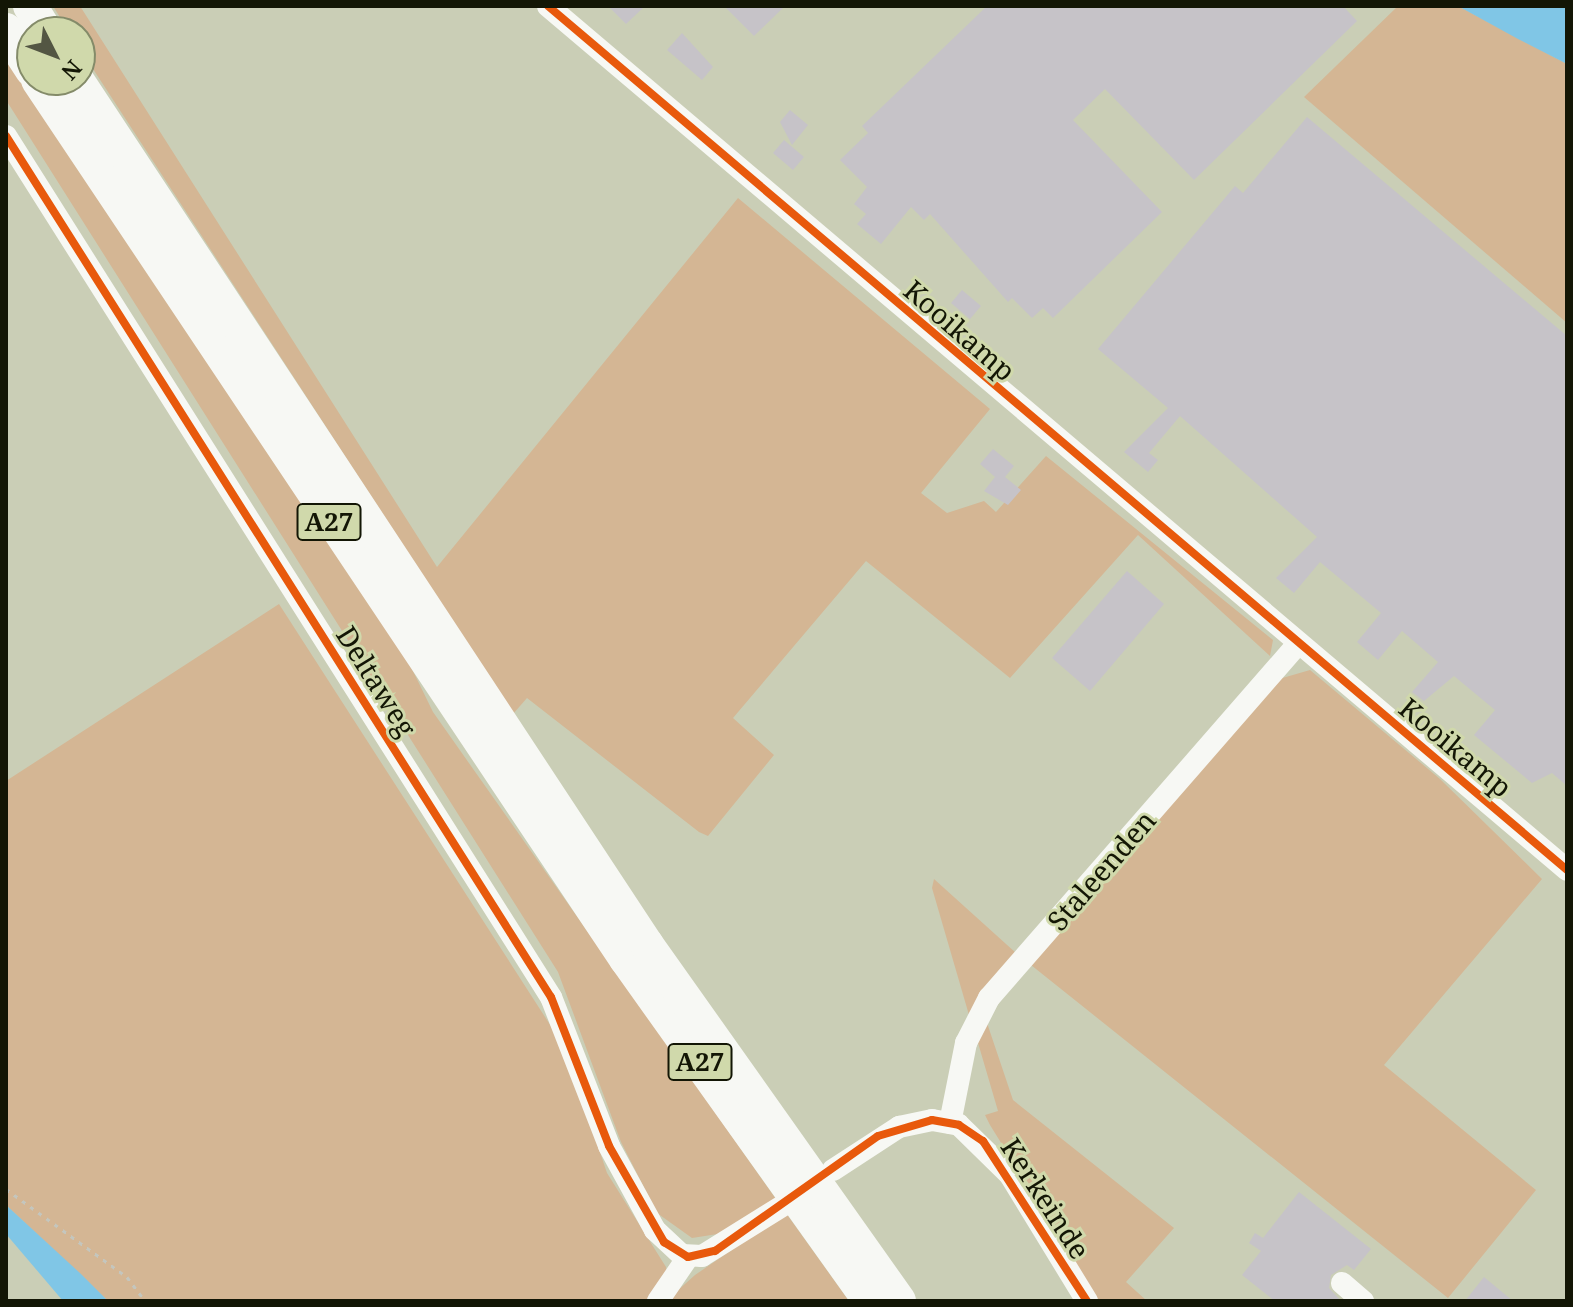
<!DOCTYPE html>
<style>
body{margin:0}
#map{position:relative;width:1573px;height:1307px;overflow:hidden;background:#caceb6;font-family:"Noto Serif",serif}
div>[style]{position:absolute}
.green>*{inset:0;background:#d4b694}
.water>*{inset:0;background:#80c6e6}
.building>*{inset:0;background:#c6c3c8}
.path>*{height:3px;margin-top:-1.5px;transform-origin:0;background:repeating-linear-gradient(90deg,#c4c6be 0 4px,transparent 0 10px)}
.minor>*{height:22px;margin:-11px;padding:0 11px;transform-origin:11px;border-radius:11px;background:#f7f8f4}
.highway>*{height:34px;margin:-17px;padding:0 17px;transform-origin:17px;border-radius:17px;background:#f7f8f4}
.cycleway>*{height:8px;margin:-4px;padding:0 4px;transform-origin:4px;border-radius:4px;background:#e8590c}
span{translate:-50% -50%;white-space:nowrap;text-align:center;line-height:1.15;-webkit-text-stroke:6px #d0d9ab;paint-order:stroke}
.shield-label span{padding:2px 6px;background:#d0d9ab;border:2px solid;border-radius:6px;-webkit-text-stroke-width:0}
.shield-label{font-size:26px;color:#131605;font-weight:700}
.street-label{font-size:28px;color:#131605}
.frame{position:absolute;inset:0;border:8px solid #131605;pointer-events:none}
.north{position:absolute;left:16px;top:16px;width:80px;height:80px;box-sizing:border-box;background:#d0d9ab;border:2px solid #848b69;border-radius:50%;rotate:132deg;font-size:22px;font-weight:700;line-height:32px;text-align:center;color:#131605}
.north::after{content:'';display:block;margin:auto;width:28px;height:36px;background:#535643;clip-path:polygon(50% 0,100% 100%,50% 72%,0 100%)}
</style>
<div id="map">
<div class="green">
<i style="clip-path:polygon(53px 6px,80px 6px,437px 567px,738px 198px,990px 409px,921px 493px,947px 513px,984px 501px,996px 512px,1046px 456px,1273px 640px,1270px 656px,1138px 535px,1010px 678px,866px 561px,733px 718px,774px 755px,708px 836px,699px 832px,527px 698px,513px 714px,80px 49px,80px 32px,69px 32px)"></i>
<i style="clip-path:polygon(1398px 6px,1458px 6px,1567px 64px,1567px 323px,1304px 97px)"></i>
<i style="clip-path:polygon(6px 42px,411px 667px,433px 712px,776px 1199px,724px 1233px,692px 1238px,657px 1213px,621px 1142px,558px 972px,6px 100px)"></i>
<i style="clip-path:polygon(279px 604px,565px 1048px,607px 1173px,666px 1267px,668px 1280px,647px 1301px,108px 1301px,6px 1205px,6px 781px)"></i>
<i style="clip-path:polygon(1310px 670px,1440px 779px,1542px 879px,1384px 1065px,1536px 1190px,1448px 1298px,1031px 965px,1279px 679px)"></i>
<i style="clip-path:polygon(934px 879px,1016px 953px,969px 1015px,932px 888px)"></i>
<i style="clip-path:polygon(986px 1020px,1013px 1100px,1174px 1228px,1126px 1282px,1147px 1301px,1099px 1301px,990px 1125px,985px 1115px,998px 1111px,976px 1036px)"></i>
<i style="clip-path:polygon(786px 1213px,849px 1301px,666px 1301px,695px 1275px)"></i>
</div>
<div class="water">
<i style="clip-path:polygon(1458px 6px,1567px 6px,1567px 64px,1518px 39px)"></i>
<i style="clip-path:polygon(6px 1205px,81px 1274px,108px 1301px,63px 1301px,6px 1234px)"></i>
</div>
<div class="building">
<i style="clip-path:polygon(608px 6px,645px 6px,626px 24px)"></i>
<i style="clip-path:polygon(724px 6px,785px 6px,754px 36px)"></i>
<i style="clip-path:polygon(987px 6px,1343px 6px,1357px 21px,1194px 180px,1105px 89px,1073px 120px,1162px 212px,1053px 318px,1043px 308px,1032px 318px,1012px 298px,1008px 302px,930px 214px,924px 220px,911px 207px,881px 244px,857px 224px,866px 214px,854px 204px,867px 187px,840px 160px,868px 133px,862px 126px)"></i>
<i style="clip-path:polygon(682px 33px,713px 67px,702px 80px,667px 50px)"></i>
<i style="clip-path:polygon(790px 110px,808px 125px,792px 145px,780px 122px)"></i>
<i style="clip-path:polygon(1307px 117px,1567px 336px,1567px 786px,1552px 773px,1532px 783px,1474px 735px,1495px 710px,1454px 676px,1424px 701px,1412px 692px,1438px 662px,1402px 631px,1378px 660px,1357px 642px,1381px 613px,1320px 562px,1294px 593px,1276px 578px,1317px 537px,1180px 416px,1149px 453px,1158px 460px,1148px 472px,1124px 452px,1168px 408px,1098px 349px,1235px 186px,1243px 193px)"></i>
<i style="clip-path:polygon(784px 140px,804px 157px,793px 170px,773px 153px)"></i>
<i style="clip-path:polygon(962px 290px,981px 306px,970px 319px,951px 303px)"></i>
<i style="clip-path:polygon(993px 449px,1014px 466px,1005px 477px,1021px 490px,1008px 505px,984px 491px,995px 477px,980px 464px)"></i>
<i style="clip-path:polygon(1127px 571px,1164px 604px,1090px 691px,1052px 658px)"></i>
<i style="clip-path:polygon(1299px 1192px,1371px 1249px,1354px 1270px,1347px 1265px,1331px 1275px,1329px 1288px,1341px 1301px,1275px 1301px,1242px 1275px,1261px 1251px,1249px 1243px,1255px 1233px,1263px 1238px)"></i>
<i style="clip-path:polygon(1484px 1277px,1513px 1301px,1465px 1301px)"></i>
</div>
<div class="path">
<i style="left:6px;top:1189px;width:150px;rotate:36deg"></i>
<i style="left:127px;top:1277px;width:30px;rotate:53deg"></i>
</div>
<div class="minor">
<i style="left:548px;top:6px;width:1336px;rotate:40.29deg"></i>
<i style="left:6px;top:136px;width:1019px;rotate:57.67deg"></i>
<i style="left:551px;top:997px;width:160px;rotate:68.7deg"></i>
<i style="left:609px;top:1146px;width:96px;rotate:61.3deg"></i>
<i style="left:655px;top:1230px;width:37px;rotate:43deg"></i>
<i style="left:682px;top:1255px;width:20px;rotate:3deg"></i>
<i style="left:702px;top:1256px;width:97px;rotate:-31.9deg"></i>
<i style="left:950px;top:1123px;width:82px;rotate:-78.7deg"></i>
<i style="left:966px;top:1043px;width:51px;rotate:-62.9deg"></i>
<i style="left:989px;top:998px;width:471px;rotate:-48.9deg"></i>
<i style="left:833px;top:1170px;width:79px;rotate:-33.1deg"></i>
<i style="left:899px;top:1127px;width:34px;rotate:-12deg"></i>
<i style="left:932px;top:1120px;width:27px;rotate:10deg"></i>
<i style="left:959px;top:1125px;width:71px;rotate:44.4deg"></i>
<i style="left:1010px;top:1175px;width:148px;rotate:58.6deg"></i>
<i style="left:1342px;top:1283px;width:28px;rotate:41deg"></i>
<i style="left:658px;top:1301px;width:53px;rotate:-55.7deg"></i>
</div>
<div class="highway">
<i style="left:30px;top:6px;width:31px;rotate:58deg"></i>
<i style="left:6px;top:30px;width:48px;rotate:57deg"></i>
<i style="left:38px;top:80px;width:1058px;rotate:56.22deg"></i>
<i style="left:626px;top:959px;width:420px;rotate:54.5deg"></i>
<i style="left:77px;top:80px;width:1036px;rotate:56.62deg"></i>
<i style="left:647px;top:945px;width:436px;rotate:54.7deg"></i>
</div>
<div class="cycleway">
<i style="left:548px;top:6px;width:1336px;rotate:40.29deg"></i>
<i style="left:6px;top:136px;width:1019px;rotate:57.67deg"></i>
<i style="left:551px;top:997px;width:160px;rotate:68.7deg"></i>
<i style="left:609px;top:1146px;width:111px;rotate:60.2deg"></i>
<i style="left:664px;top:1242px;width:28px;rotate:32deg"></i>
<i style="left:688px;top:1257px;width:28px;rotate:-13deg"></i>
<i style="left:715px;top:1251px;width:199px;rotate:-35.2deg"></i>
<i style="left:878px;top:1136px;width:56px;rotate:-16.5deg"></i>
<i style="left:932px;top:1120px;width:27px;rotate:10deg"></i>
<i style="left:959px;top:1125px;width:29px;rotate:34deg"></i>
<i style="left:983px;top:1141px;width:191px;rotate:57deg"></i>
</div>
<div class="shield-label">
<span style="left:329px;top:522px">A27</span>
<span style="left:700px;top:1062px">A27</span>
</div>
<div class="street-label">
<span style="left:960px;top:330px;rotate:41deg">Kooikamp</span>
<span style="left:377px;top:681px;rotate:58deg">Deltaweg</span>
<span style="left:1456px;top:747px;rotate:40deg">Kooikamp</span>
<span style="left:1101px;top:870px;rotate:-49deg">Staleenden</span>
<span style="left:1046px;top:1198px;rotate:57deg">Kerkeinde</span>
</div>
<div class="frame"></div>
<div class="north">N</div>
</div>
